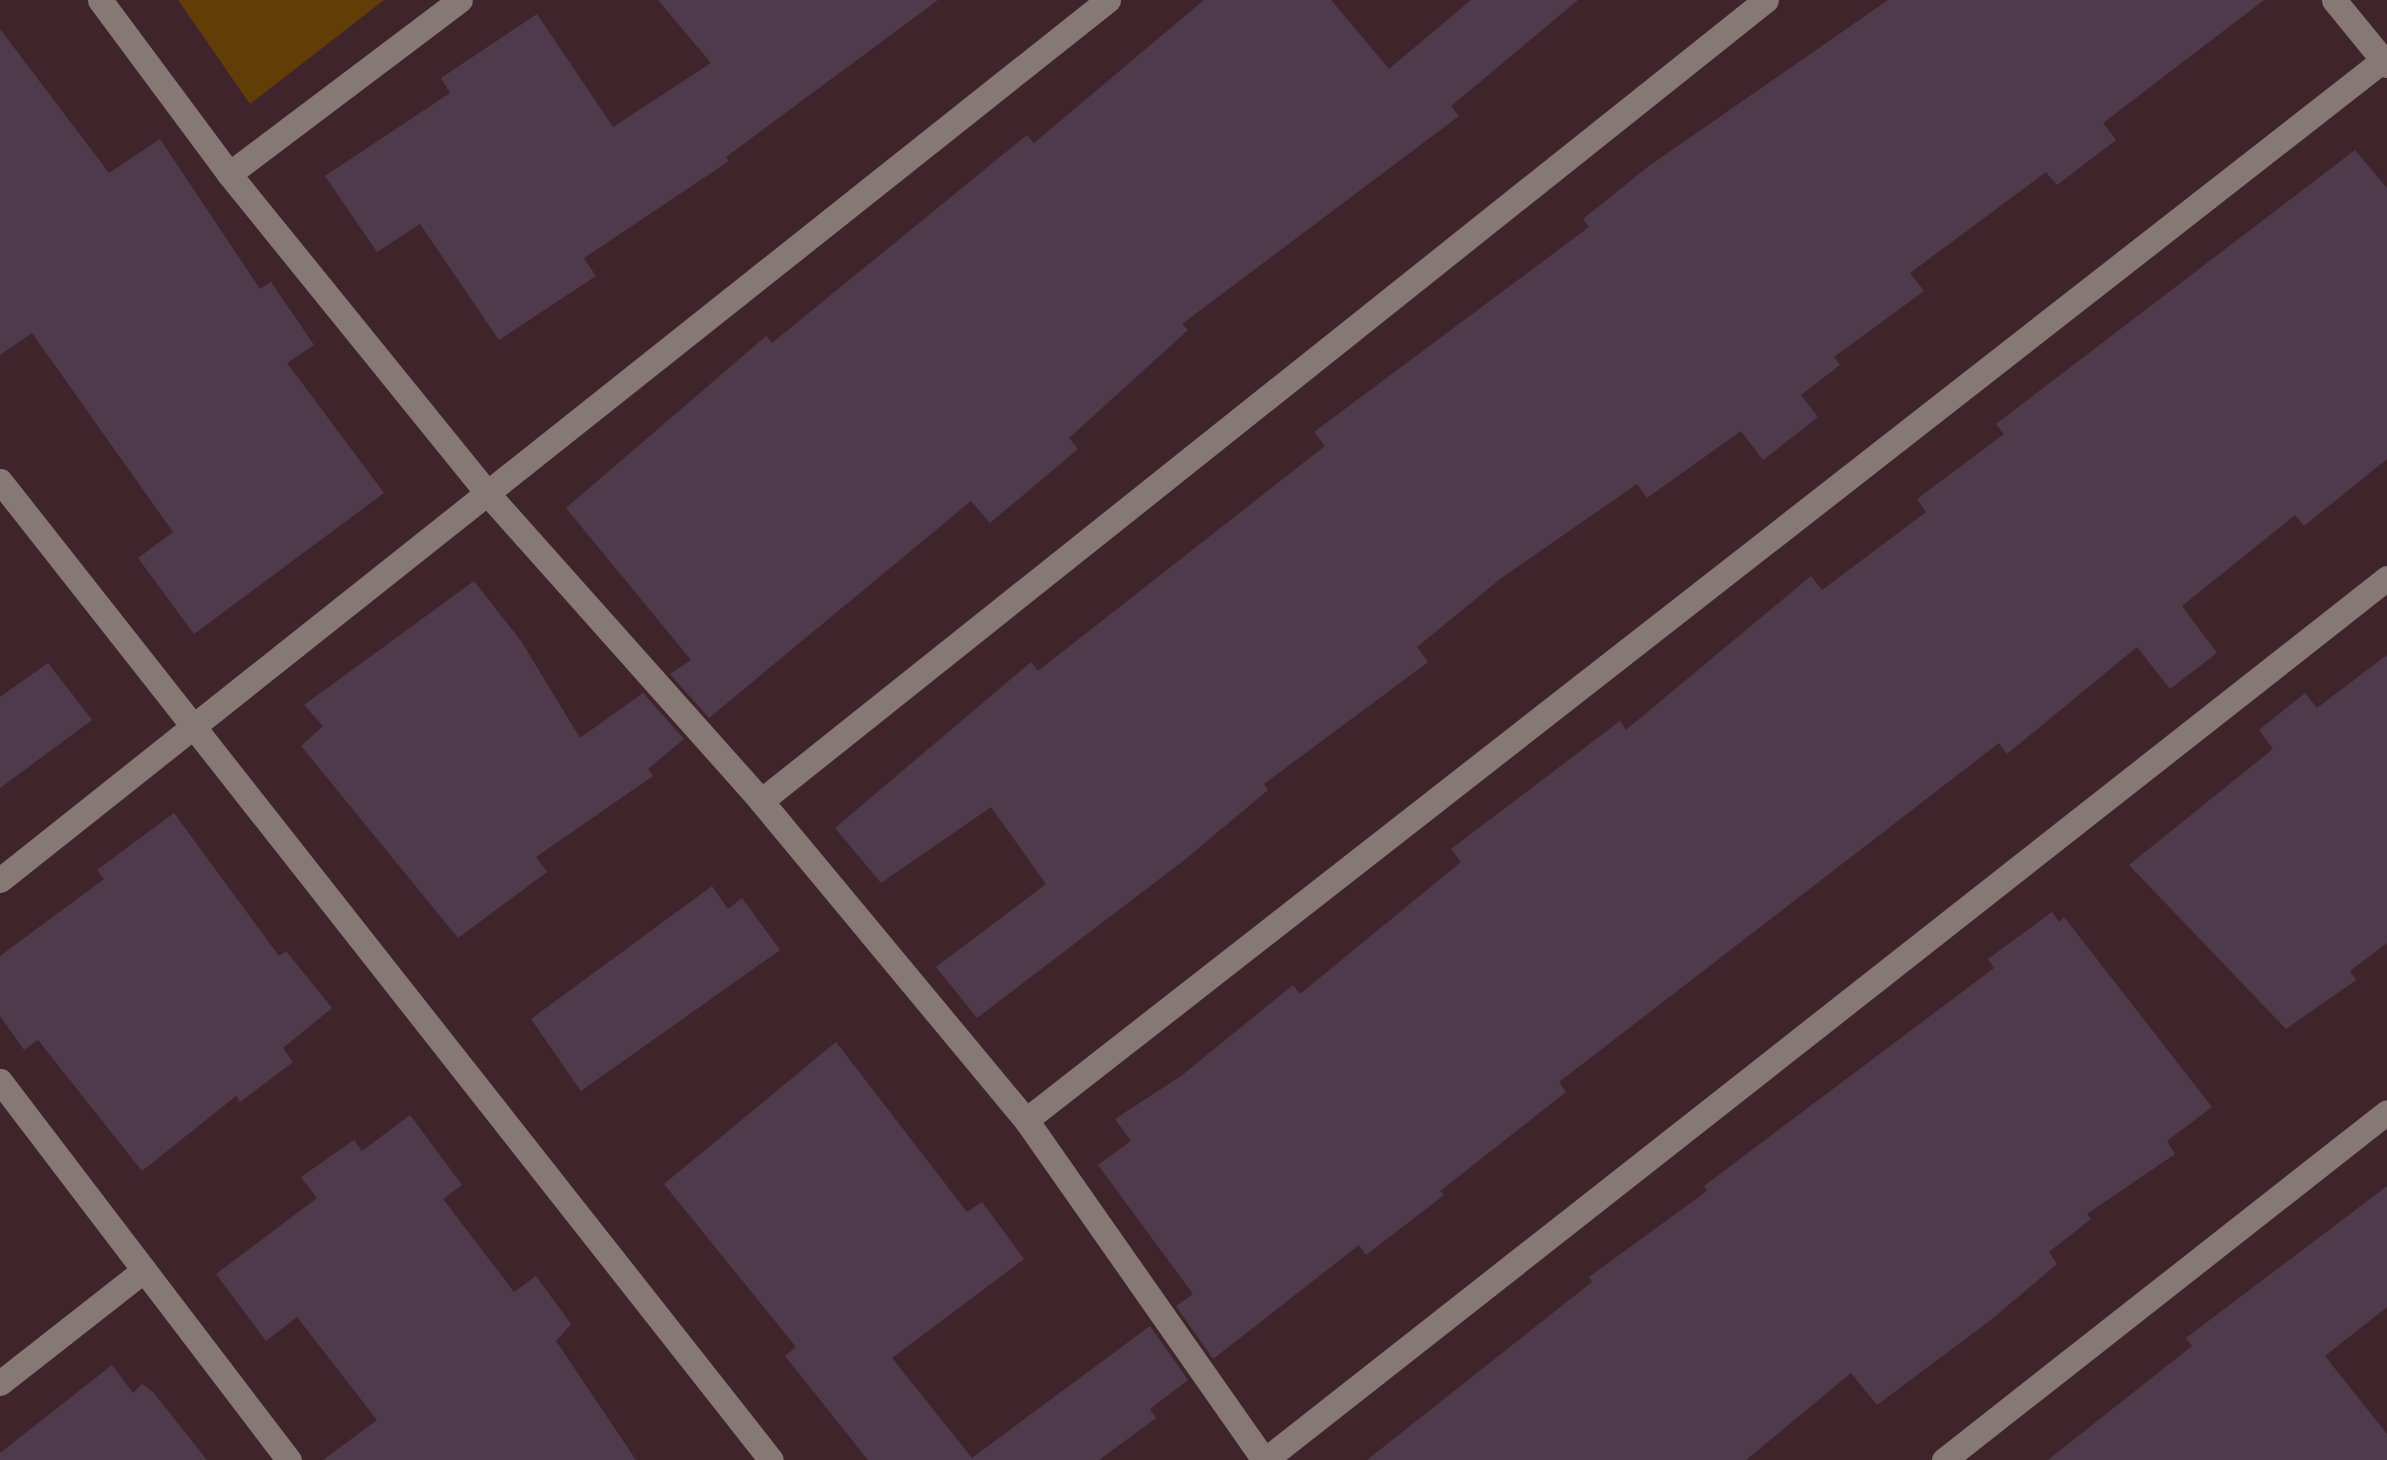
<!DOCTYPE html>
<style>
body{margin:0}
#map{position:relative;width:2387px;height:1460px;overflow:hidden;background:#3f252b;font-family:"Fira Sans",sans-serif}
div>[style]{position:absolute}
.green>*{inset:0;background:#623e07}
.building>*{inset:0;background:#4f3a4c}
.minor>*{height:25px;margin:-12.5px;padding:0 12.5px;transform-origin:12.5px;border-radius:12.5px;background:#867874}
span{translate:-50% -50%;white-space:nowrap;text-align:center;line-height:1.15;-webkit-text-stroke:9px #341b22;paint-order:stroke}
</style>
<div id="map">
<div class="green">
<i style="clip-path:polygon(178px 0,384px 0,250px 104px)"></i>
</div>
<div class="building">
<i style="clip-path:polygon(658px 0,938px 0,726px 157px,729px 161px,584px 258px,596px 276px,499px 340px,420px 224px,377px 252px,325px 176px,450px 93px,441px 78px,537px 14px,613px 127px,711px 63px)"></i>
<i style="clip-path:polygon(1204px 0,1331px 0,1389px 69px,1471px 0,1578px 0,1451px 106px,1459px 116px,1182px 324px,1188px 330px,1069px 438px,1078px 449px,990px 523px,971px 501px,709px 718px,670px 674px,691px 660px,566px 508px,766px 336px,772px 343px,1027px 135px,1034px 143px)"></i>
<i style="clip-path:polygon(1888px 0,2264px 0,2103px 123px,2116px 140px,2057px 185px,2046px 172px,1910px 273px,1924px 291px,1834px 357px,1840px 365px,1801px 395px,1818px 417px,1763px 460px,1741px 431px,1647px 498px,1637px 484px,1500px 579px,1417px 647px,1428px 662px,1264px 784px,1268px 790px,1183px 861px,977px 1018px,936px 967px,1046px 884px,991px 807px,881px 883px,835px 828px,1031px 662px,1038px 671px,1325px 446px,1314px 432px,1589px 227px,1583px 219px,1649px 166px)"></i>
<i style="clip-path:polygon(0 29px,109px 173px,160px 139px,260px 289px,271px 282px,314px 345px,287px 363px,384px 493px,194px 634px,138px 558px,173px 532px,32px 333px,0 355px)"></i>
<i style="clip-path:polygon(2355px 150px,2387px 188px,2387px 459px,2304px 526px,2295px 515px,2182px 606px,2217px 653px,2170px 689px,2137px 647px,2007px 754px,1999px 743px,1559px 1082px,1566px 1092px,1440px 1191px,1444px 1195px,1366px 1255px,1359px 1245px,1213px 1359px,1176px 1306px,1193px 1294px,1098px 1165px,1131px 1141px,1115px 1119px,1181px 1076px,1293px 985px,1300px 994px,1461px 862px,1451px 849px,1620px 721px,1626px 730px,1811px 576px,1822px 590px,1926px 512px,1917px 499px,2004px 434px,1996px 424px)"></i>
<i style="clip-path:polygon(474px 581px,521px 641px,580px 738px,643px 693px,684px 739px,648px 769px,653px 776px,536px 857px,547px 872px,458px 938px,301px 746px,323px 726px,304px 705px)"></i>
<i style="clip-path:polygon(2387px 655px,2387px 943px,2350px 971px,2356px 980px,2286px 1029px,2129px 865px,2273px 749px,2259px 730px,2305px 693px,2317px 708px)"></i>
<i style="clip-path:polygon(48px 663px,92px 720px,0 788px,0 697px)"></i>
<i style="clip-path:polygon(174px 813px,279px 956px,286px 951px,332px 1008px,283px 1048px,293px 1062px,240px 1102px,236px 1096px,142px 1171px,38px 1040px,24px 1050px,0 1016px,0 956px,104px 879px,97px 870px)"></i>
<i style="clip-path:polygon(712px 886px,728px 909px,742px 898px,780px 950px,581px 1091px,531px 1019px)"></i>
<i style="clip-path:polygon(2052px 912px,2059px 922px,2064px 917px,2212px 1107px,2167px 1141px,2175px 1154px,2087px 1214px,2091px 1219px,2049px 1252px,2057px 1264px,1992px 1319px,1877px 1405px,1851px 1373px,1746px 1460px,1367px 1460px,1592px 1282px,1589px 1277px,1707px 1191px,1704px 1186px,1994px 968px,1988px 959px)"></i>
<i style="clip-path:polygon(836px 1042px,967px 1212px,982px 1202px,1024px 1259px,892px 1358px,972px 1458px,1150px 1326px,1188px 1380px,1150px 1409px,1156px 1418px,1099px 1460px,868px 1460px,785px 1356px,796px 1347px,664px 1184px)"></i>
<i style="clip-path:polygon(410px 1115px,462px 1185px,443px 1199px,514px 1292px,536px 1276px,571px 1324px,556px 1341px,636px 1460px,323px 1460px,377px 1420px,297px 1317px,266px 1341px,216px 1274px,317px 1198px,301px 1177px,354px 1140px,362px 1151px)"></i>
<i style="clip-path:polygon(2387px 1186px,2387px 1307px,2325px 1356px,2387px 1434px,2387px 1460px,2048px 1460px,2192px 1346px,2186px 1338px)"></i>
<i style="clip-path:polygon(112px 1365px,133px 1393px,142px 1384px,153px 1392px,207px 1460px,0 1460px,0 1453px)"></i>
</div>
<div class="minor">
<i style="left:100px;top:0;width:217px;rotate:53.4deg"></i>
<i style="left:229px;top:174px;width:410px;rotate:51deg"></i>
<i style="left:487px;top:493px;width:412px;rotate:48.3deg"></i>
<i style="left:761px;top:801px;width:415px;rotate:50.3deg"></i>
<i style="left:1026px;top:1120px;width:415px;rotate:55deg"></i>
<i style="left:2334px;top:0;width:84px;rotate:50.8deg"></i>
<i style="left:229px;top:174px;width:289px;rotate:-37deg"></i>
<i style="left:0;top:481px;width:1246px;rotate:51.78deg"></i>
<i style="left:761px;top:801px;width:1285px;rotate:-38.56deg"></i>
<i style="left:0;top:880px;width:1415px;rotate:-38.46deg"></i>
<i style="left:0;top:1081px;width:477px;rotate:52.7deg"></i>
<i style="left:1026px;top:1120px;width:1722px;rotate:-37.99deg"></i>
<i style="left:0;top:1383px;width:183px;rotate:-38.1deg"></i>
<i style="left:1265px;top:1460px;width:1427px;rotate:-38.17deg"></i>
<i style="left:1944px;top:1460px;width:563px;rotate:-38.15deg"></i>
</div>
</div>
